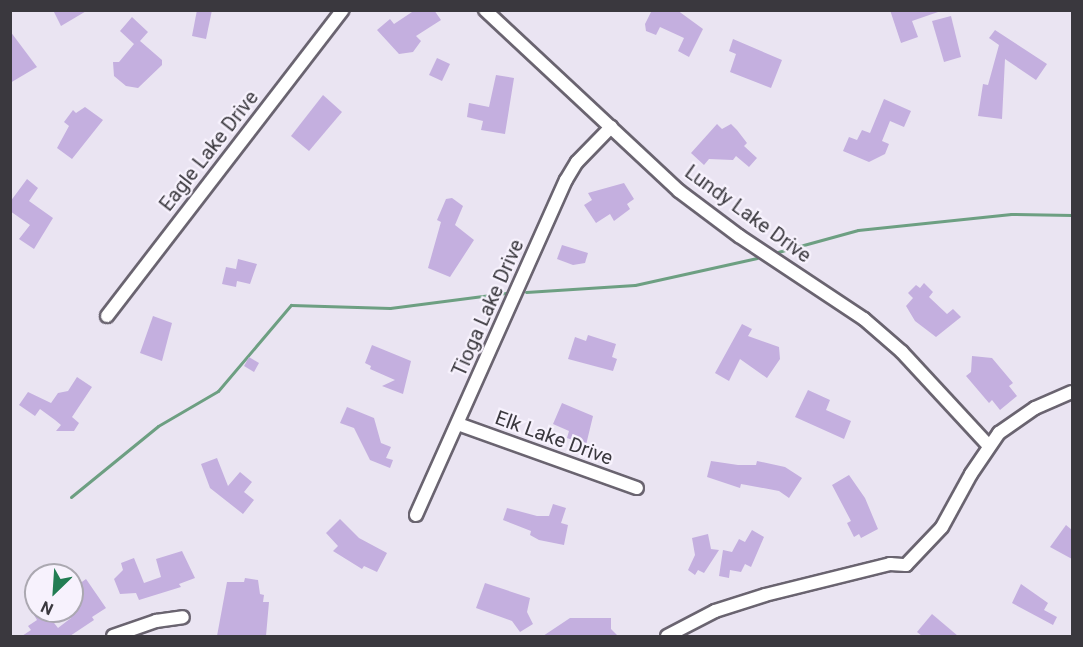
<!DOCTYPE html>
<style>
body{margin:0}
#map{position:relative;width:1083px;height:647px;overflow:hidden;background:#eae4f2;font-family:Roboto,sans-serif}
div>[style]{position:absolute}
.stream>*{height:3px;margin:-1.5px;padding:0 1.5px;transform-origin:1.5px;border-radius:1.5px;background:#6d9f82}
.building>*{inset:0;background:#c4afdf}
.roads{filter:drop-shadow(2px 0 #6a6470) drop-shadow(-2px 0 #6a6470) drop-shadow(0 2px #6a6470) drop-shadow(0 -2px #6a6470)}
.street>*{height:12px;margin:-6px;padding:0 6px;transform-origin:6px;border-radius:6px;background:#fff}
span{translate:-50% -50%;white-space:nowrap;text-align:center;line-height:1.15;-webkit-text-stroke:4.5px #f7f2fd;paint-order:stroke}
.street-label{font-size:20px;color:#3a383e}
.frame{position:absolute;inset:0;border:12px solid #3a383e;pointer-events:none}
.north{position:absolute;left:24px;top:563px;width:60px;height:60px;box-sizing:border-box;background:#f7f2fd;border:2px solid #aba8b1;border-radius:50%;rotate:205deg;font-size:16px;font-weight:700;line-height:24px;text-align:center;color:#3a383e}
.north::after{content:'';display:block;margin:auto;width:21px;height:27px;background:#227d53;clip-path:polygon(50% 0,100% 100%,50% 72%,0 100%)}
</style>
<div id="map">
<div class="stream">
<i style="left:778px;top:252px;width:83px;rotate:-15.4deg"></i>
<i style="left:858px;top:230px;width:154px;rotate:-6deg"></i>
<i style="left:1011px;top:214px;width:61px;rotate:0.9deg"></i>
<i style="left:526px;top:292px;width:109px;rotate:-3.7deg"></i>
<i style="left:635px;top:285px;width:125px;rotate:-12.5deg"></i>
<i style="left:71px;top:497px;width:112px;rotate:-39.2deg"></i>
<i style="left:158px;top:426px;width:69px;rotate:-30.3deg"></i>
<i style="left:218px;top:391px;width:113px;rotate:-49.7deg"></i>
<i style="left:291px;top:305px;width:99px;rotate:1.7deg"></i>
<i style="left:390px;top:308px;width:117px;rotate:-7.4deg"></i>
</div>
<div class="building">
<i style="clip-path:polygon(53px 10px,88px 10px,61px 26px)"></i>
<i style="clip-path:polygon(197px 10px,212px 10px,206px 39px,192px 36px)"></i>
<i style="clip-path:polygon(415px 10px,434px 10px,441px 20px,416px 36px,421px 41px,413px 52px,399px 54px,377px 30px,390px 19px,394px 24px)"></i>
<i style="clip-path:polygon(652px 10px,677px 10px,703px 29px,689px 57px,678px 51px,684px 38px,660px 27px,656px 35px,646px 31px,645px 24px)"></i>
<i style="clip-path:polygon(890px 10px,937px 10px,938px 12px,912px 21px,918px 37px,901px 43px)"></i>
<i style="clip-path:polygon(951px 16px,961px 57px,944px 62px,932px 21px)"></i>
<i style="clip-path:polygon(132px 17px,148px 32px,140px 41px,162px 60px,162px 65px,138px 88px,126px 86px,114px 76px,113px 62px,119px 62px,134px 44px,120px 31px)"></i>
<i style="clip-path:polygon(995px 30px,1047px 64px,1036px 80px,1005px 59px,1002px 119px,978px 116px,983px 84px,988px 85px,999px 45px,989px 38px)"></i>
<i style="clip-path:polygon(10px 31px,37px 67px,10px 83px)"></i>
<i style="clip-path:polygon(733px 39px,782px 60px,771px 88px,730px 72px,736px 54px,729px 51px)"></i>
<i style="clip-path:polygon(437px 58px,450px 64px,442px 81px,429px 75px)"></i>
<i style="clip-path:polygon(496px 75px,514px 78px,505px 134px,481px 130px,483px 121px,467px 117px,469px 103px,489px 107px)"></i>
<i style="clip-path:polygon(323px 95px,342px 112px,309px 151px,291px 136px)"></i>
<i style="clip-path:polygon(884px 99px,911px 111px,904px 127px,890px 121px,882px 141px,889px 144px,885px 154px,869px 162px,843px 151px,849px 137px,857px 140px,862px 130px,870px 133px)"></i>
<i style="clip-path:polygon(85px 107px,103px 120px,72px 159px,57px 148px,69px 126px,64px 122px,73px 110px,76px 113px)"></i>
<i style="clip-path:polygon(717px 124px,722px 129px,731px 124px,737px 130px,747px 143px,744px 146px,757px 158px,749px 167px,736px 156px,733px 160px,709px 159px,704px 165px,691px 153px)"></i>
<i style="clip-path:polygon(27px 179px,38px 188px,29px 201px,53px 218px,34px 249px,19px 239px,30px 225px,10px 211px,10px 202px)"></i>
<i style="clip-path:polygon(624px 183px,634px 199px,627px 204px,630px 209px,614px 221px,610px 214px,596px 223px,584px 205px,592px 200px,588px 193px)"></i>
<i style="clip-path:polygon(452px 198px,463px 206px,455px 225px,474px 240px,450px 277px,428px 268px,441px 222px,437px 220px,446px 199px)"></i>
<i style="clip-path:polygon(562px 245px,588px 253px,585px 263px,573px 265px,557px 259px)"></i>
<i style="clip-path:polygon(238px 259px,257px 264px,250px 284px,237px 281px,236px 287px,222px 284px,226px 267px,236px 269px)"></i>
<i style="clip-path:polygon(924px 283px,933px 292px,929px 297px,947px 314px,953px 309px,961px 317px,936px 337px,915px 321px,906px 306px,913px 298px,908px 293px,916px 285px,920px 288px)"></i>
<i style="clip-path:polygon(153px 316px,172px 323px,162px 361px,140px 353px)"></i>
<i style="clip-path:polygon(742px 324px,752px 329px,748px 336px,779px 347px,780px 359px,767px 378px,740px 359px,729px 381px,715px 373px)"></i>
<i style="clip-path:polygon(588px 335px,616px 344px,612px 357px,617px 359px,613px 371px,568px 359px,575px 337px,586px 341px)"></i>
<i style="clip-path:polygon(372px 345px,411px 361px,403px 394px,382px 386px,395px 380px,370px 369px,371px 366px,365px 363px)"></i>
<i style="clip-path:polygon(972px 356px,992px 358px,1013px 383px,1009px 386px,1017px 396px,1000px 410px,992px 400px,989px 403px,966px 376px,971px 372px)"></i>
<i style="clip-path:polygon(249px 357px,259px 363px,254px 372px,244px 366px)"></i>
<i style="clip-path:polygon(77px 377px,92px 387px,72px 417px,79px 423px,74px 431px,56px 431px,61px 425px,55px 420px,40px 409px,35px 416px,19px 405px,28px 392px,51px 403px,58px 393px,68px 391px)"></i>
<i style="clip-path:polygon(808px 390px,830px 400px,826px 410px,851px 421px,844px 439px,795px 417px)"></i>
<i style="clip-path:polygon(562px 403px,593px 416px,586px 445px,567px 438px,569px 431px,553px 424px)"></i>
<i style="clip-path:polygon(347px 407px,374px 418px,381px 443px,391px 447px,386px 458px,393px 460px,390px 468px,370px 460px,354px 428px,340px 423px)"></i>
<i style="clip-path:polygon(217px 458px,228px 486px,240px 472px,252px 482px,244px 492px,254px 500px,243px 514px,210px 488px,201px 464px)"></i>
<i style="clip-path:polygon(711px 461px,738px 465px,756px 465px,757px 461px,785px 467px,802px 478px,789px 498px,779px 491px,741px 484px,740px 488px,707px 477px)"></i>
<i style="clip-path:polygon(849px 475px,865px 498px,878px 529px,861px 538px,859px 534px,854px 537px,847px 523px,851px 521px,832px 485px)"></i>
<i style="clip-path:polygon(553px 504px,566px 508px,561px 523px,568px 525px,564px 545px,539px 540px,530px 535px,531px 531px,503px 520px,507px 508px,537px 516px,549px 516px)"></i>
<i style="clip-path:polygon(340px 519px,359px 538px,387px 553px,377px 572px,364px 566px,362px 569px,333px 551px,338px 546px,326px 533px)"></i>
<i style="clip-path:polygon(1066px 525px,1072px 530px,1072px 559px,1050px 547px)"></i>
<i style="clip-path:polygon(752px 530px,764px 537px,751px 567px,745px 564px,741px 572px,730px 570px,729px 578px,719px 576px,723px 550px,732px 552px,739px 539px,745px 542px)"></i>
<i style="clip-path:polygon(708px 534px,711px 549px,719px 550px,704px 573px,698px 570px,695px 575px,688px 570px,695px 555px,692px 538px)"></i>
<i style="clip-path:polygon(182px 551px,195px 578px,179px 584px,181px 587px,139px 600px,136px 593px,120px 594px,114px 579px,123px 570px,121px 563px,134px 558px,144px 583px,161px 577px,156px 559px)"></i>
<i style="clip-path:polygon(245px 578px,258px 580px,260px 594px,264px 595px,263px 602px,269px 602px,266px 636px,217px 636px,227px 582px,244px 582px)"></i>
<i style="clip-path:polygon(86px 579px,106px 608px,92px 617px,94px 620px,70px 636px,22px 636px,31px 630px,28px 626px,37px 620px,34px 615px,40px 611px,47px 614px,58px 628px,71px 618px,67px 612px,72px 611px,72px 589px)"></i>
<i style="clip-path:polygon(485px 583px,530px 598px,527px 612px,533px 624px,520px 632px,512px 621px,476px 608px)"></i>
<i style="clip-path:polygon(1021px 584px,1048px 603px,1044px 610px,1057px 617px,1053px 625px,1012px 603px)"></i>
<i style="clip-path:polygon(932px 614px,958px 636px,922px 636px,917px 632px)"></i>
<i style="clip-path:polygon(570px 618px,611px 618px,611px 629px,618px 636px,543px 636px)"></i>
</div>
<div class="roads">
<div class="street">
<i style="left:485px;top:10px;width:265px;rotate:43deg"></i>
<i style="left:679px;top:191px;width:75px;rotate:36.9deg"></i>
<i style="left:739px;top:236px;width:150px;rotate:33.6deg"></i>
<i style="left:864px;top:319px;width:50px;rotate:41deg"></i>
<i style="left:902px;top:352px;width:128px;rotate:47.2deg"></i>
<i style="left:107px;top:316px;width:386px;rotate:-52.4deg"></i>
<i style="left:458px;top:424px;width:190px;rotate:19.7deg"></i>
<i style="left:416px;top:515px;width:367px;rotate:-65.9deg"></i>
<i style="left:566px;top:180px;width:21px;rotate:-59deg"></i>
<i style="left:577px;top:162px;width:49px;rotate:-45.8deg"></i>
<i style="left:113px;top:636px;width:46px;rotate:-19.2deg"></i>
<i style="left:156px;top:621px;width:27px;rotate:-8deg"></i>
<i style="left:667px;top:636px;width:54px;rotate:-27.5deg"></i>
<i style="left:715px;top:611px;width:52px;rotate:-17.7deg"></i>
<i style="left:765px;top:595px;width:129px;rotate:-13.9deg"></i>
<i style="left:890px;top:564px;width:16px;rotate:4deg"></i>
<i style="left:906px;top:565px;width:52px;rotate:-46.5deg"></i>
<i style="left:942px;top:527px;width:60px;rotate:-61.3deg"></i>
<i style="left:971px;top:474px;width:50px;rotate:-55.7deg"></i>
<i style="left:999px;top:433px;width:44px;rotate:-34.8deg"></i>
<i style="left:1035px;top:408px;width:40px;rotate:-23.4deg"></i>
</div>
</div>
<div class="street-label">
<span style="left:209px;top:151px;rotate:-52deg">Eagle Lake Drive</span>
<span style="left:748px;top:214px;rotate:36deg">Lundy Lake Drive</span>
<span style="left:488px;top:308px;rotate:-66deg">Tioga Lake Drive</span>
<span style="left:554px;top:438px;rotate:20deg">Elk Lake Drive</span>
</div>
<div class="frame"></div>
<div class="north">N</div>
</div>
